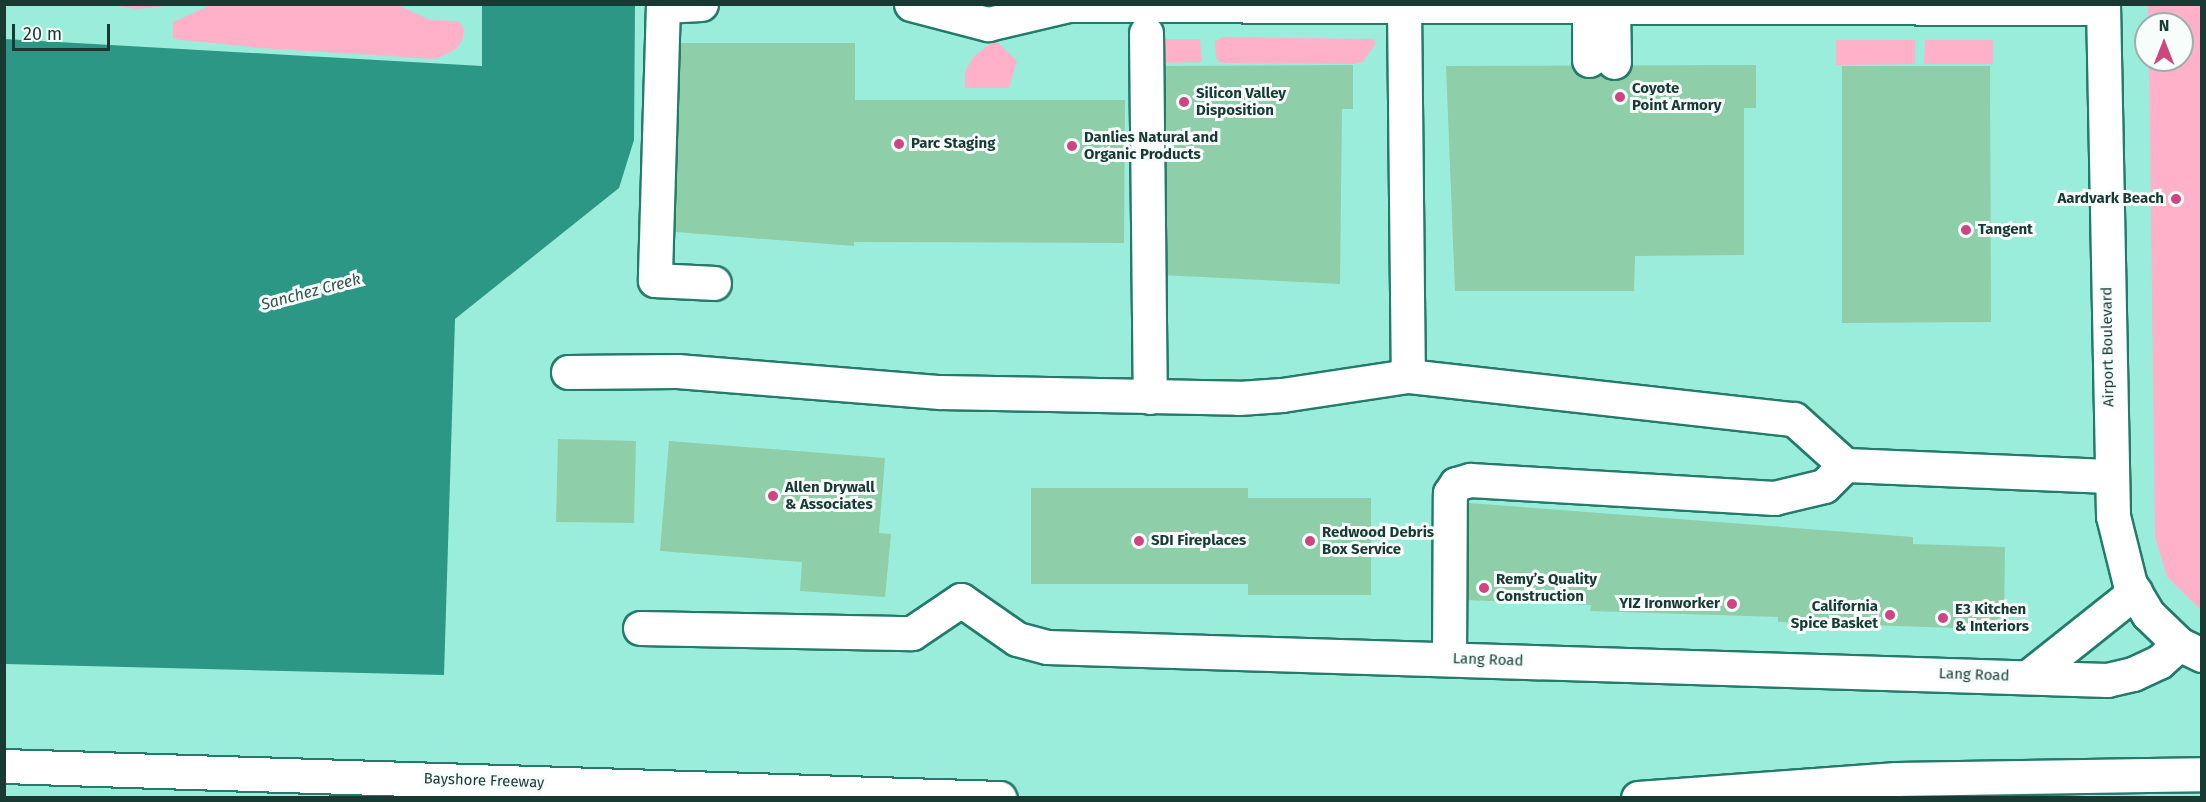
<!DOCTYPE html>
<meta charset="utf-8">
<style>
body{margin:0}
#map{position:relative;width:2206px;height:802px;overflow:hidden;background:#9beddb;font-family:"Fira Sans",sans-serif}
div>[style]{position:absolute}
.green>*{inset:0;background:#feb1c9}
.water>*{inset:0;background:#2b9784}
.building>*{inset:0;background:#8ecea9}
.roads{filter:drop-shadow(2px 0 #247a6b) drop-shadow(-2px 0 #247a6b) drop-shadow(0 2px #247a6b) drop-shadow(0 -2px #247a6b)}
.minor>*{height:33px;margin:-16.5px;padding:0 16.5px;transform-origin:16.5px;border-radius:16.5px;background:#fff}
.major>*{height:33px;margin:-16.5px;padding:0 16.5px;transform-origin:16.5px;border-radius:16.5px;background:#fff}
.highway>*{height:33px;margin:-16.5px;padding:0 16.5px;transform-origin:16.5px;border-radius:16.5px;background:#fff}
.dots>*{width:16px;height:16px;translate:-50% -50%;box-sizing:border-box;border:3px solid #f6fdfb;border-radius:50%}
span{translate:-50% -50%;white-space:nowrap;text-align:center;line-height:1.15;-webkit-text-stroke:6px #f6fdfb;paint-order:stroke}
.poi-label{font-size:15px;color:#183a33;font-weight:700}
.left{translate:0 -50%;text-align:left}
.right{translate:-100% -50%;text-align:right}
.street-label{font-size:15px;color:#183a33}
.water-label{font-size:16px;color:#35544d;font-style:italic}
.frame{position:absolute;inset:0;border:6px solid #183a33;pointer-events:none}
.north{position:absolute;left:2134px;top:12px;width:60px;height:60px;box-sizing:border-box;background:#f6fdfb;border:2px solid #9dafab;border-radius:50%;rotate:0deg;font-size:16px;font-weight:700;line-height:24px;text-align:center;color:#183a33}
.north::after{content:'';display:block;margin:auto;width:21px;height:27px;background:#cf467f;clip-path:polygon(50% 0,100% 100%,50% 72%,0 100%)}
.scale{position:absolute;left:12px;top:24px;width:98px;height:27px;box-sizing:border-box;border:3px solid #183a33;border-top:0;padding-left:8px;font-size:18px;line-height:21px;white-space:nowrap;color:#183a33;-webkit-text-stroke:4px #f6fdfb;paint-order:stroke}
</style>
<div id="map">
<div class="green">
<i style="clip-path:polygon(111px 5px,174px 4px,174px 5px,137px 9px)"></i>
<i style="clip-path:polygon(211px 5px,398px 5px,430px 20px,459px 21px,464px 29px,463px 39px,455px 50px,436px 59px,260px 48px,173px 39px,173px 22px)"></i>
<i style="clip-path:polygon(2148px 5px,2201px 5px,2201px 610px,2167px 577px,2155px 537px,2149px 60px,2182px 60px,2182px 24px,2148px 24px)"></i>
<i style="clip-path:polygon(1222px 37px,1374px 39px,1376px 43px,1363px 62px,1355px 64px,1221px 63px,1216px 58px,1215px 41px)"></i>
<i style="clip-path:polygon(1159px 39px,1200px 39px,1202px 62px,1161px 63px)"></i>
<i style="clip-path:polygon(995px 40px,1017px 61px,1009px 88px,965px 88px,965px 72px,973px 57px)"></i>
<i style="clip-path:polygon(1836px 40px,1915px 40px,1915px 64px,1836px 65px)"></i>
<i style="clip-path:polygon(1925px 40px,1993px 40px,1993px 64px,1924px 64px)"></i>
</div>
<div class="water">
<i style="clip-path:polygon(482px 5px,635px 5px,634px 140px,619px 188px,455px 319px,444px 675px,5px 664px,5px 39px,482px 66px)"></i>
</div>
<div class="building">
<i style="clip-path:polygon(677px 43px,855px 43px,855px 100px,1125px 100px,1124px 243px,854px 242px,854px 246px,676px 232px)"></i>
<i style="clip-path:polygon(1353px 65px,1353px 109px,1342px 109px,1340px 284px,1161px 275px,1160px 66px)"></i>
<i style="clip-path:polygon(1756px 65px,1756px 108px,1744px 108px,1744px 255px,1635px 256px,1634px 291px,1455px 291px,1446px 66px)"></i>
<i style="clip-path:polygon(1842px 66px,1990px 66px,1991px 322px,1842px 323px)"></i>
<i style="clip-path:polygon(558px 439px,636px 441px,634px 523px,556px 522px)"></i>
<i style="clip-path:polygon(669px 441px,885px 458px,879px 533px,891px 534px,885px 597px,800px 591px,802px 562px,660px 551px)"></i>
<i style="clip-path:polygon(1031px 488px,1248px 488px,1248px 498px,1371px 498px,1371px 595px,1248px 595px,1248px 584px,1031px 584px)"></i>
<i style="clip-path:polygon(1469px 503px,1913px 537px,1913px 544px,2005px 547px,2004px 614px,1985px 629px,1778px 622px,1778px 617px,1590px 611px,1591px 605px,1466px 600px)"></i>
</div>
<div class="roads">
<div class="minor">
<i style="left:663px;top:4px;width:276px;rotate:91.7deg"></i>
<i style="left:655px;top:280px;width:59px;rotate:2.9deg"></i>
<i style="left:911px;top:4px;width:80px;rotate:14.6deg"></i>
<i style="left:988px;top:24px;width:83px;rotate:-13.2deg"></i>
<i style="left:1069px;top:5px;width:1034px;rotate:0.17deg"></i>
<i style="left:663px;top:6px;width:38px;rotate:-3deg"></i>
<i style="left:1404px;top:6px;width:370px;rotate:89.4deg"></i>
<i style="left:1589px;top:7px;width:53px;rotate:90deg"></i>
<i style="left:1613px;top:7px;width:55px;rotate:89deg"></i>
<i style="left:1146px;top:33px;width:364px;rotate:89.4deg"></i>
<i style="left:568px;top:372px;width:109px;rotate:-0.5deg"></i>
<i style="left:677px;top:371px;width:264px;rotate:4.6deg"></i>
<i style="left:940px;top:392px;width:299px;rotate:1.1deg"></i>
<i style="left:1239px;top:398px;width:43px;rotate:-4deg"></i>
<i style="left:1282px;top:395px;width:127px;rotate:-8.6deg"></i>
<i style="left:1408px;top:376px;width:388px;rotate:6.4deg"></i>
<i style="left:1794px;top:419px;width:69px;rotate:42deg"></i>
<i style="left:1845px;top:465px;width:265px;rotate:2.4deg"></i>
<i style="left:640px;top:628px;width:272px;rotate:1.1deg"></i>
<i style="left:912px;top:633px;width:59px;rotate:-34deg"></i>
<i style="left:961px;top:600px;width:68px;rotate:34.9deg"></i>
<i style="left:1017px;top:639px;width:31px;rotate:15deg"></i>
<i style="left:1047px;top:647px;width:1061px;rotate:1.78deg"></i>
<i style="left:2107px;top:680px;width:27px;rotate:-13deg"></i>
<i style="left:2133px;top:674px;width:29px;rotate:-25deg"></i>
<i style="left:2159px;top:662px;width:27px;rotate:-42deg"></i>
<i style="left:1449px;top:659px;width:166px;rotate:-89.7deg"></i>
<i style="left:1450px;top:493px;width:11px;rotate:-56deg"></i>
<i style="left:1456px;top:484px;width:15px;rotate:-16deg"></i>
<i style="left:1470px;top:480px;width:305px;rotate:3.4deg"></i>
<i style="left:1774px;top:498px;width:51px;rotate:-13.5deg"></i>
<i style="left:1824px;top:486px;width:30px;rotate:-45deg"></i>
<i style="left:2028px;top:677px;width:137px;rotate:-38.5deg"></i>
</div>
<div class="major">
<i style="left:2103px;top:4px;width:512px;rotate:88.88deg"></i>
<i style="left:2113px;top:516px;width:70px;rotate:76deg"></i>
<i style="left:2130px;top:584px;width:35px;rotate:59deg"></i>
<i style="left:2148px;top:614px;width:43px;rotate:44.1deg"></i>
<i style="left:2179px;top:644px;width:25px;rotate:26deg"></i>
</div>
<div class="highway">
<i style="left:4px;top:766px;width:996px;rotate:1.84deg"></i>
<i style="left:1638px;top:798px;width:259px;rotate:-4.2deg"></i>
<i style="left:1896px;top:779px;width:306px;rotate:-0.9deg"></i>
</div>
</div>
<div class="dots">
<i style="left:1620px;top:97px;background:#cf467f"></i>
<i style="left:1184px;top:102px;background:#cf467f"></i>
<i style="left:899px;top:144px;background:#cf467f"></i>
<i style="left:1072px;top:146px;background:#cf467f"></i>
<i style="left:2176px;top:199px;background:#cf467f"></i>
<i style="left:1966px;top:230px;background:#cf467f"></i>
<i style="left:773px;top:496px;background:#cf467f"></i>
<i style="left:1139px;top:541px;background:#cf467f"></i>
<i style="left:1310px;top:541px;background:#cf467f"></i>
<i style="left:1484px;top:588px;background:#cf467f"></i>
<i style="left:1732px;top:604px;background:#cf467f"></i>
<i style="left:1890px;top:615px;background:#cf467f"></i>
<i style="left:1943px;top:618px;background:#cf467f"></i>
</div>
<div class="poi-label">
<span class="left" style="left:1632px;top:97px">Coyote<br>Point Armory</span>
<span class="left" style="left:1196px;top:102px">Silicon Valley<br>Disposition</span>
<span class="left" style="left:1084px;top:146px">Danlies Natural and<br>Organic Products</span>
<span class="left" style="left:911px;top:144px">Parc Staging</span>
<span class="right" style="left:2164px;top:199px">Aardvark Beach</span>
<span class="left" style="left:1978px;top:230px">Tangent</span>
<span class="left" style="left:785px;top:496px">Allen Drywall<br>&amp; Associates</span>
<span class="left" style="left:1322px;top:541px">Redwood Debris<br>Box Service</span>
<span class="left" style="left:1151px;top:541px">SDI Fireplaces</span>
<span class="left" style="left:1496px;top:588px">Remy’s Quality<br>Construction</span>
<span class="right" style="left:1720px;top:604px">YIZ Ironworker</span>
<span class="right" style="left:1878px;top:615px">California<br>Spice Basket</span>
<span class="left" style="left:1955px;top:618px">E3 Kitchen<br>&amp; Interiors</span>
</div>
<div class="street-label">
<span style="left:2108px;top:347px;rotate:-91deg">Airport Boulevard</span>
<span style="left:1488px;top:660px;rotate:2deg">Lang Road</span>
<span style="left:1974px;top:675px;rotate:2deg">Lang Road</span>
<span style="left:484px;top:781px;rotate:2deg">Bayshore Freeway</span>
</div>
<div class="water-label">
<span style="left:311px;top:292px;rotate:-15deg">Sanchez Creek</span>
</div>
<div class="frame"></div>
<div class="north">N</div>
<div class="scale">20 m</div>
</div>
